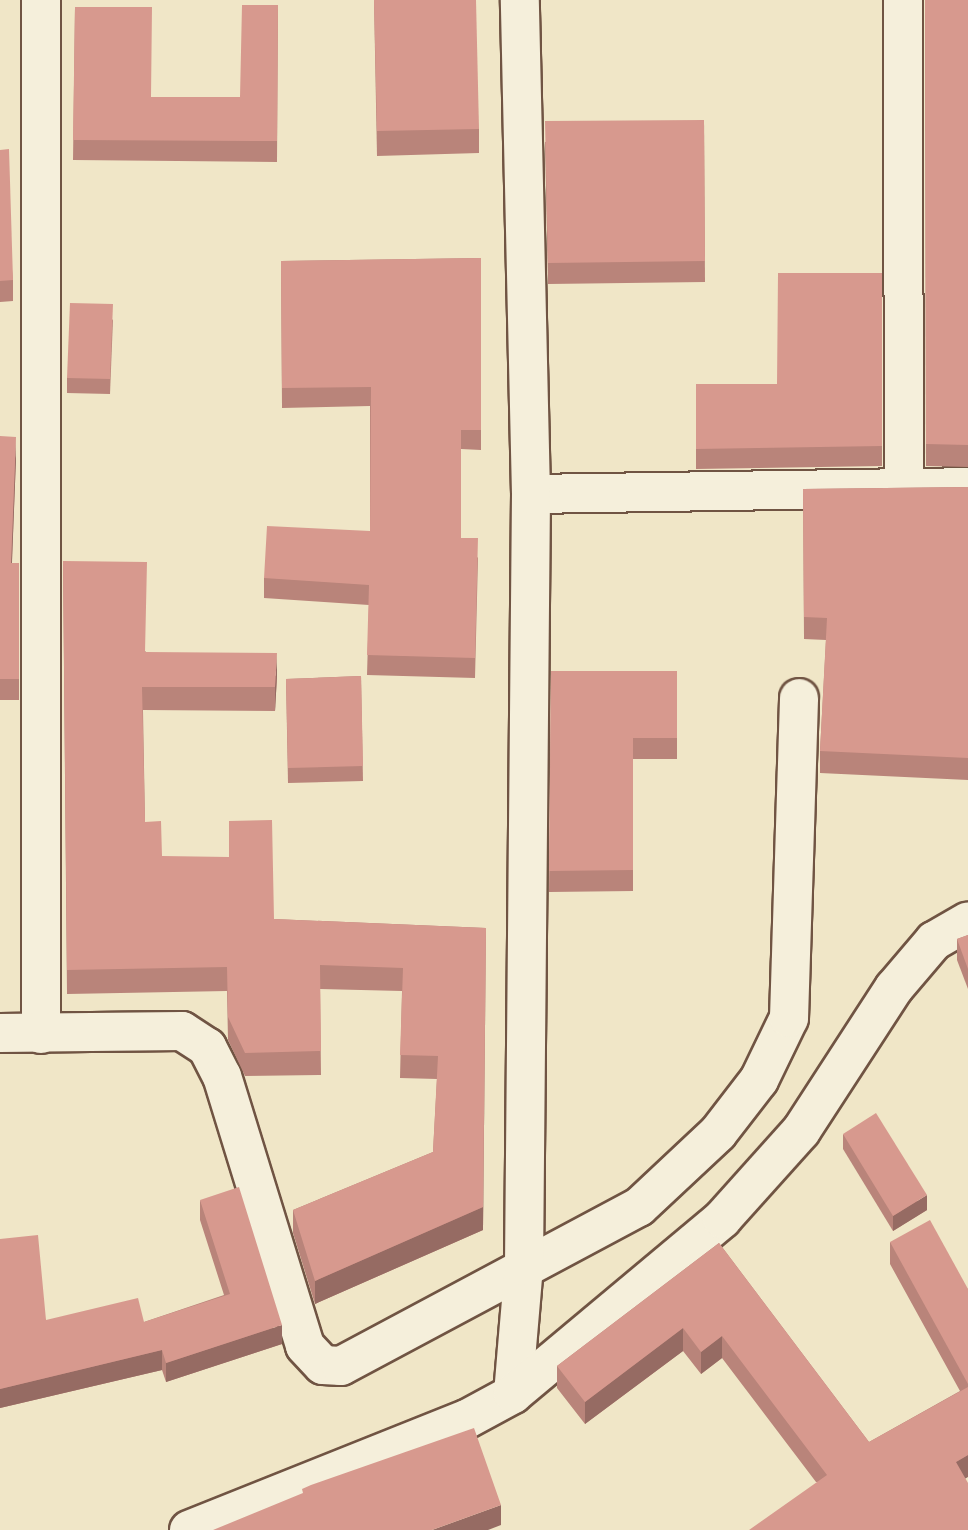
<!DOCTYPE html>
<style>
body{margin:0}
#map{position:relative;width:968px;height:1530px;overflow:hidden;background:#f0e6c7;font-family:"Gentium Book Plus",serif}
div>[style]{position:absolute}
.roads{filter:drop-shadow(2px 0 #705443) drop-shadow(-2px 0 #705443) drop-shadow(0 2px #705443) drop-shadow(0 -2px #705443)}
.minor>*{height:38px;margin:-19px;padding:0 19px;transform-origin:19px;border-radius:19px;background:#f5efdb}
.wall>*{inset:0;background:#b9847a}
.shaded-wall>*{inset:0;background:#966b63}
.building>*{inset:0;background:#d7998e}
span{translate:-50% -50%;white-space:nowrap;text-align:center;line-height:1.15;-webkit-text-stroke:6px #f5efdb;paint-order:stroke}
</style>
<div id="map">
<div class="roads">
<div class="minor">
<i style="left:41px;top:0;width:1034px;rotate:90deg"></i>
<i style="left:903px;top:0;width:486px;rotate:89.9deg"></i>
<i style="left:531px;top:494px;width:437px;rotate:-0.9deg"></i>
<i style="left:0;top:1033px;width:182px;rotate:-0.6deg"></i>
<i style="left:182px;top:1031px;width:30px;rotate:33deg"></i>
<i style="left:207px;top:1047px;width:33px;rotate:63deg"></i>
<i style="left:222px;top:1076px;width:282px;rotate:72.9deg"></i>
<i style="left:305px;top:1346px;width:26px;rotate:47deg"></i>
<i style="left:323px;top:1365px;width:18px;rotate:3deg"></i>
<i style="left:341px;top:1366px;width:338px;rotate:-28.1deg"></i>
<i style="left:639px;top:1207px;width:108px;rotate:-43.1deg"></i>
<i style="left:718px;top:1133px;width:67px;rotate:-52.3deg"></i>
<i style="left:759px;top:1080px;width:69px;rotate:-64.2deg"></i>
<i style="left:789px;top:1018px;width:320px;rotate:-88.2deg"></i>
<i style="left:513px;top:1394px;width:128px;rotate:-85.1deg"></i>
<i style="left:524px;top:1266px;width:772px;rotate:-89.48deg"></i>
<i style="left:531px;top:494px;width:494px;rotate:-91.3deg"></i>
<i style="left:189px;top:1530px;width:299px;rotate:-21.8deg"></i>
<i style="left:467px;top:1419px;width:52px;rotate:-28.5deg"></i>
<i style="left:513px;top:1394px;width:273px;rotate:-39.9deg"></i>
<i style="left:722px;top:1219px;width:118px;rotate:-48.1deg"></i>
<i style="left:801px;top:1131px;width:171px;rotate:-57deg"></i>
<i style="left:894px;top:988px;width:62px;rotate:-49.6deg"></i>
<i style="left:934px;top:941px;width:39px;rotate:-30deg"></i>
</div>
</div>
<div class="wall">
<i style="clip-path:polygon(374px 0,479px 129px,479px 153px,377px 156px)"></i>
<i style="clip-path:polygon(925px 0,968px 0,968px 467px,926px 466px)"></i>
<i style="clip-path:polygon(278px 5px,277px 162px,73px 160px,75px 7px,151px 97px,240px 97px)"></i>
<i style="clip-path:polygon(704px 120px,705px 282px,548px 284px,545px 142px)"></i>
<i style="clip-path:polygon(0 150px,13px 280px,13px 301px,0 302px)"></i>
<i style="clip-path:polygon(481px 258px,481px 450px,461px 449px,461px 538px,478px 558px,475px 678px,367px 675px,369px 605px,264px 598px,264px 578px,370px 531px,370px 406px,282px 408px,281px 261px)"></i>
<i style="clip-path:polygon(882px 273px,882px 466px,696px 469px,696px 384px,777px 384px)"></i>
<i style="clip-path:polygon(113px 319px,110px 394px,67px 393px,67px 378px)"></i>
<i style="clip-path:polygon(0 436px,16px 458px,12px 563px,19px 563px,19px 700px,0 700px)"></i>
<i style="clip-path:polygon(968px 487px,968px 780px,820px 773px,820px 751px,826px 640px,804px 639px,803px 489px)"></i>
<i style="clip-path:polygon(63px 561px,146px 652px,277px 676px,275px 711px,143px 710px,145px 822px,162px 856px,274px 919px,486px 928px,483px 1230px,315px 1304px,293px 1233px,293px 1210px,433px 1152px,437px 1079px,400px 1078px,402px 991px,320px 989px,321px 1075px,245px 1076px,228px 1040px,227px 991px,67px 994px)"></i>
<i style="clip-path:polygon(551px 671px,677px 671px,677px 759px,633px 759px,633px 891px,549px 892px)"></i>
<i style="clip-path:polygon(361px 676px,363px 781px,288px 783px,286px 679px)"></i>
<i style="clip-path:polygon(968px 935px,968px 989px,957px 960px,957px 939px)"></i>
<i style="clip-path:polygon(843px 1134px,927px 1210px,893px 1231px,843px 1149px)"></i>
<i style="clip-path:polygon(200px 1200px,282px 1344px,166px 1382px,162px 1370px,0 1408px,0 1239px,46px 1320px,144px 1322px,224px 1295px,200px 1220px)"></i>
<i style="clip-path:polygon(890px 1242px,968px 1289px,968px 1477px,816px 1482px,722px 1358px,701px 1374px,683px 1351px,585px 1424px,557px 1388px,557px 1366px,719px 1243px,869px 1442px,960px 1391px,890px 1264px)"></i>
</div>
<div class="shaded-wall">
<i style="clip-path:polygon(16px 437px,16px 458px,11px 584px,11px 563px)"></i>
<i style="clip-path:polygon(277px 653px,277px 676px,275px 711px,275px 687px)"></i>
<i style="clip-path:polygon(486px 928px,483px 1230px,315px 1304px,315px 1281px,483px 1207px)"></i>
<i style="clip-path:polygon(927px 1195px,927px 1210px,893px 1231px,893px 1216px)"></i>
<i style="clip-path:polygon(282px 1325px,282px 1344px,166px 1382px,166px 1363px)"></i>
<i style="clip-path:polygon(683px 1328px,683px 1351px,585px 1424px,585px 1402px)"></i>
<i style="clip-path:polygon(722px 1336px,722px 1358px,701px 1374px,701px 1352px)"></i>
<i style="clip-path:polygon(162px 1350px,162px 1370px,0 1408px,0 1389px)"></i>
<i style="clip-path:polygon(968px 1455px,968px 1477px,956px 1484px,956px 1462px)"></i>
<i style="clip-path:polygon(501px 1505px,501px 1525px,488px 1530px,432px 1530px)"></i>
</div>
<div class="building">
<i style="clip-path:polygon(374px 0,476px 0,479px 129px,377px 131px)"></i>
<i style="clip-path:polygon(925px 0,968px 0,968px 445px,926px 444px)"></i>
<i style="clip-path:polygon(242px 5px,278px 5px,277px 141px,73px 140px,75px 7px,152px 7px,151px 97px,240px 97px)"></i>
<i style="clip-path:polygon(704px 120px,705px 261px,548px 263px,545px 121px)"></i>
<i style="clip-path:polygon(9px 149px,13px 280px,0 281px,0 150px)"></i>
<i style="clip-path:polygon(481px 258px,481px 430px,461px 430px,461px 538px,478px 538px,475px 658px,367px 655px,369px 585px,264px 578px,267px 526px,370px 531px,371px 387px,282px 388px,281px 261px)"></i>
<i style="clip-path:polygon(778px 273px,882px 273px,882px 446px,696px 449px,696px 384px,777px 384px)"></i>
<i style="clip-path:polygon(70px 303px,113px 304px,110px 379px,67px 378px)"></i>
<i style="clip-path:polygon(0 436px,16px 437px,11px 563px,19px 563px,19px 679px,0 679px)"></i>
<i style="clip-path:polygon(968px 487px,968px 758px,820px 751px,827px 618px,804px 617px,803px 489px)"></i>
<i style="clip-path:polygon(63px 561px,147px 562px,145px 652px,277px 653px,275px 687px,142px 687px,145px 822px,161px 821px,162px 856px,229px 857px,229px 821px,272px 820px,274px 919px,486px 928px,483px 1207px,315px 1281px,293px 1210px,433px 1152px,438px 1056px,400px 1055px,403px 968px,320px 965px,321px 1051px,245px 1053px,228px 1017px,227px 967px,67px 970px)"></i>
<i style="clip-path:polygon(551px 671px,677px 671px,677px 738px,633px 738px,633px 870px,549px 871px)"></i>
<i style="clip-path:polygon(361px 676px,363px 766px,288px 768px,286px 679px)"></i>
<i style="clip-path:polygon(968px 935px,968px 969px,957px 939px)"></i>
<i style="clip-path:polygon(876px 1113px,927px 1195px,893px 1216px,843px 1134px)"></i>
<i style="clip-path:polygon(239px 1187px,282px 1325px,166px 1363px,162px 1350px,0 1389px,0 1239px,38px 1235px,46px 1320px,138px 1298px,144px 1322px,230px 1294px,200px 1200px)"></i>
<i style="clip-path:polygon(930px 1220px,968px 1289px,968px 1384px,890px 1242px)"></i>
<i style="clip-path:polygon(719px 1243px,869px 1442px,968px 1387px,968px 1455px,956px 1462px,968px 1483px,968px 1530px,749px 1530px,827px 1475px,722px 1336px,701px 1352px,683px 1328px,585px 1402px,557px 1366px)"></i>
<i style="clip-path:polygon(474px 1428px,501px 1505px,432px 1530px,213px 1530px,303px 1493px,302px 1489px,311px 1485px)"></i>
</div>
</div>
